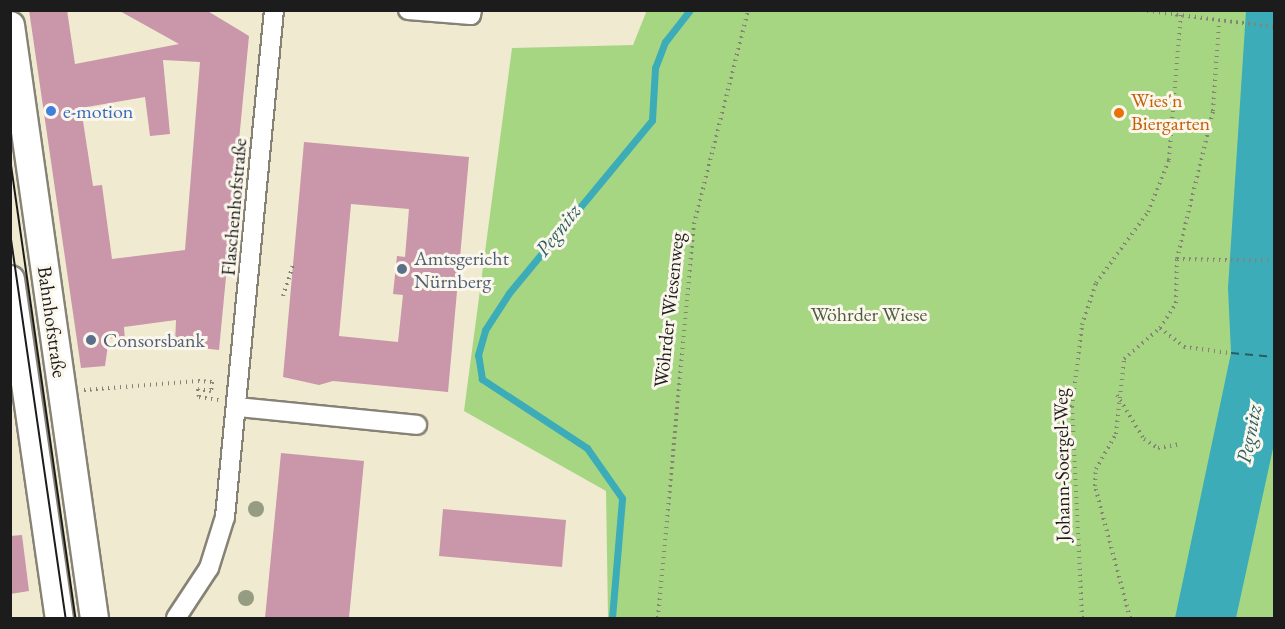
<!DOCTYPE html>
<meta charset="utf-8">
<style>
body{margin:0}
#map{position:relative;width:1285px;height:629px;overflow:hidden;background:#f0ead1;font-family:"EB Garamond",serif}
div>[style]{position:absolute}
.green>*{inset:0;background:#a7d683}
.water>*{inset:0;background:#3cacb9}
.stream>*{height:7px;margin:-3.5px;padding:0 3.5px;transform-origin:3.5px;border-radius:3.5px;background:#3cacb9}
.ferry>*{height:1.5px;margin-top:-0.75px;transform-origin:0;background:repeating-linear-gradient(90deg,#2a5d63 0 8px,transparent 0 14px)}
.building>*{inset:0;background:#ca96aa}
.path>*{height:4px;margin-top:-2px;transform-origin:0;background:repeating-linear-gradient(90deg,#868376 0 1.5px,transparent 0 6px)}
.roads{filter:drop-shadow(2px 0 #868376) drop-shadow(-2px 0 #868376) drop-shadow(0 2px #868376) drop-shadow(0 -2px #868376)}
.minor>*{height:18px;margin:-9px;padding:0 9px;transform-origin:9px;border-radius:9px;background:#fff}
.secondary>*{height:27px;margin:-13.5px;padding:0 13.5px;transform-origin:13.5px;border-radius:13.5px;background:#fff}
.tram>*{height:1.5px;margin:-0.75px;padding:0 0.75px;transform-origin:0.75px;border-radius:0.75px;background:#1c1c1c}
.trees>*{width:16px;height:16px;margin:-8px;border-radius:50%;background:#969c81}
.dots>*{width:16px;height:16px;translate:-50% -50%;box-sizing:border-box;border:3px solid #fbf7ec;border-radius:50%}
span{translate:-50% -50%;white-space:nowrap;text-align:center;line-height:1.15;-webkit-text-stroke:6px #fbf7ec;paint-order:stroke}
.food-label{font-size:20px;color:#c56008}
.left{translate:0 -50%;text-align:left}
.shop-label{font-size:20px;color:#366cbe}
.street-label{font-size:20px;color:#1c1c1c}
.service-label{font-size:20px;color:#4e5e75}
.park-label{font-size:20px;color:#4d5d40}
.water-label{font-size:21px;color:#2a5d63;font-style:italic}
.frame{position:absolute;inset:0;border:12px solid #1c1c1c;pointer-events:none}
</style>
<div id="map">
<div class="green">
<i style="clip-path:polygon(647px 10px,1274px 11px,1274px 618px,608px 618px,606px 491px,464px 411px,512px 48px,633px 45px)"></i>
</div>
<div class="water">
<i style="clip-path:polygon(1246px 11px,1274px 11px,1274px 444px,1236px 618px,1175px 618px,1231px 353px,1228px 288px)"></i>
</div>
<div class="stream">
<i style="left:612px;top:618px;width:120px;rotate:-85.2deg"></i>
<i style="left:622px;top:498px;width:61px;rotate:-125deg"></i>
<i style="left:587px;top:448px;width:126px;rotate:-146.7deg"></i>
<i style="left:482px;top:379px;width:24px;rotate:-99deg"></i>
<i style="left:478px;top:355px;width:26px;rotate:-74deg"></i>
<i style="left:485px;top:330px;width:44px;rotate:-57deg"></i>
<i style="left:509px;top:293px;width:224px;rotate:-50.4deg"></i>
<i style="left:652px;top:120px;width:52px;rotate:-86.7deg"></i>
<i style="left:655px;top:68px;width:28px;rotate:-69deg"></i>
<i style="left:665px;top:42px;width:41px;rotate:-52deg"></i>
</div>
<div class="ferry">
<i style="left:1231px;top:353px;width:43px;rotate:5.3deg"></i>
</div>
<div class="building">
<i style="clip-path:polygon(evenodd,29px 10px,67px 10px,75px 64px,179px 44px,118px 10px,206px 10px,249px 36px,219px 350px,175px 345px,176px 320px,124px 327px,125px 340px,109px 338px,105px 366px,81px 368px,29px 10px,163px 60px,200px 62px,185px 250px,112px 259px,102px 185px,93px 186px,81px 108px,145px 97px,150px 136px,170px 134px,163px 60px)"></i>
<i style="clip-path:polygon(evenodd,304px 142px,469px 157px,448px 392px,333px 381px,319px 385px,283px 377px,304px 142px,351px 204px,409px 209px,405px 257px,397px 256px,393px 294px,403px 295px,398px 342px,339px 336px,351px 204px)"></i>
<i style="clip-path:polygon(281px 453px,364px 461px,349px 618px,265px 618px)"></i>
<i style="clip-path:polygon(443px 509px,566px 520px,562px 567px,439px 556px)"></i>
<i style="clip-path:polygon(22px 535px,29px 591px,10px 594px,10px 536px)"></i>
</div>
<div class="path">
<i style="left:1141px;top:10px;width:134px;rotate:7.3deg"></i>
<i style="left:1172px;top:10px;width:11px;rotate:45deg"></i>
<i style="left:1177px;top:259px;width:97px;rotate:1.2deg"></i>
<i style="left:283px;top:296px;width:33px;rotate:-72deg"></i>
<i style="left:1160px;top:328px;width:31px;rotate:38deg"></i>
<i style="left:1184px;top:347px;width:47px;rotate:7.3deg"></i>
<i style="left:84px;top:390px;width:114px;rotate:-4.5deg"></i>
<i style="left:198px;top:381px;width:14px;rotate:4deg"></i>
<i style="left:212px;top:382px;width:9px;rotate:96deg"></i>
<i style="left:211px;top:391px;width:13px;rotate:-171deg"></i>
<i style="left:198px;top:389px;width:8px;rotate:83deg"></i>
<i style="left:199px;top:397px;width:20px;rotate:9deg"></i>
<i style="left:1117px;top:395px;width:52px;rotate:58.5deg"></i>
<i style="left:1144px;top:439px;width:17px;rotate:33deg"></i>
<i style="left:1158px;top:448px;width:23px;rotate:-10deg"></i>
<i style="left:658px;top:618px;width:396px;rotate:-84.8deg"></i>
<i style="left:694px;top:224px;width:221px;rotate:-75.8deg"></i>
<i style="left:1082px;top:618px;width:211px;rotate:-92.7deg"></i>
<i style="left:1072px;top:407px;width:83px;rotate:-83deg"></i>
<i style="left:1082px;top:325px;width:44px;rotate:-71.6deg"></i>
<i style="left:1096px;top:283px;width:88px;rotate:-53.8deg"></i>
<i style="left:1148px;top:212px;width:56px;rotate:-68deg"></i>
<i style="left:1169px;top:160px;width:150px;rotate:-85.4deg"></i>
<i style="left:1130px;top:618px;width:137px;rotate:-104.9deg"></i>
<i style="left:1095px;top:486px;width:17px;rotate:-87deg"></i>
<i style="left:1096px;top:469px;width:40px;rotate:-60.3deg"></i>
<i style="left:1116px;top:434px;width:75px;rotate:-83.9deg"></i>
<i style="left:1124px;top:359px;width:48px;rotate:-40.7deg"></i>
<i style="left:1160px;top:328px;width:30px;rotate:-57deg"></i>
<i style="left:1176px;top:303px;width:44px;rotate:-88.7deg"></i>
<i style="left:1177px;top:259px;width:152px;rotate:-76.3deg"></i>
<i style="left:1213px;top:111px;width:89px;rotate:-86.1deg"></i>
</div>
<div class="roads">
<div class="minor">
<i style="left:408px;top:10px;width:63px;rotate:4.5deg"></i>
<i style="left:471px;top:15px;width:5px;rotate:-79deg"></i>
<i style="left:238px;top:407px;width:180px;rotate:5.7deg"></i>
<i style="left:176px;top:618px;width:60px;rotate:-56.6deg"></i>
<i style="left:209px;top:568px;width:53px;rotate:-72.6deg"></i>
<i style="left:225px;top:517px;width:509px;rotate:-84.48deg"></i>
</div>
<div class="secondary">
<i style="left:10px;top:25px;width:599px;rotate:81.94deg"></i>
<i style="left:10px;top:279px;width:343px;rotate:81.8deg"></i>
</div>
</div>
<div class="tram">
<i style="left:10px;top:155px;width:468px;rotate:81.9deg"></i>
<i style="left:10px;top:229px;width:393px;rotate:81.8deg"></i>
</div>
<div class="trees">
<i style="left:256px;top:509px"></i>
<i style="left:246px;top:598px"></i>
</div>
<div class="dots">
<i style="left:51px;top:111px;background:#3f7fe0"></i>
<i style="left:1119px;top:113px;background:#e8710a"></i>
<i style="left:402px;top:269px;background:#5c6f8a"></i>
<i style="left:91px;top:340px;background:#5c6f8a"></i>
</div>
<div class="food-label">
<span class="left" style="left:1131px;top:112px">Wies'n<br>Biergarten</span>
</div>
<div class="shop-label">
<span class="left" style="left:63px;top:111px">e-motion</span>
</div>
<div class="street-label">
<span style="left:234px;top:207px;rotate:-85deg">Flaschenhofstraße</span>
<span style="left:669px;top:310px;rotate:-84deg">Wöhrder Wiesenweg</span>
<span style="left:52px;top:322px;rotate:82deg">Bahnhofstraße</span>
<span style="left:1062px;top:465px;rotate:-91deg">Johann-Soergel-Weg</span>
</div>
<div class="service-label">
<span class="left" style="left:414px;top:270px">Amtsgericht<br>Nürnberg</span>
<span class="left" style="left:103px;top:340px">Consorsbank</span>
</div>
<div class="park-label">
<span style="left:869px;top:314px">Wöhrder Wiese</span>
</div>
<div class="water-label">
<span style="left:558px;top:230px;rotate:-52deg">Pegnitz</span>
<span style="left:1249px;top:434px;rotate:-79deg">Pegnitz</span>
</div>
<div class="frame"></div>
</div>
